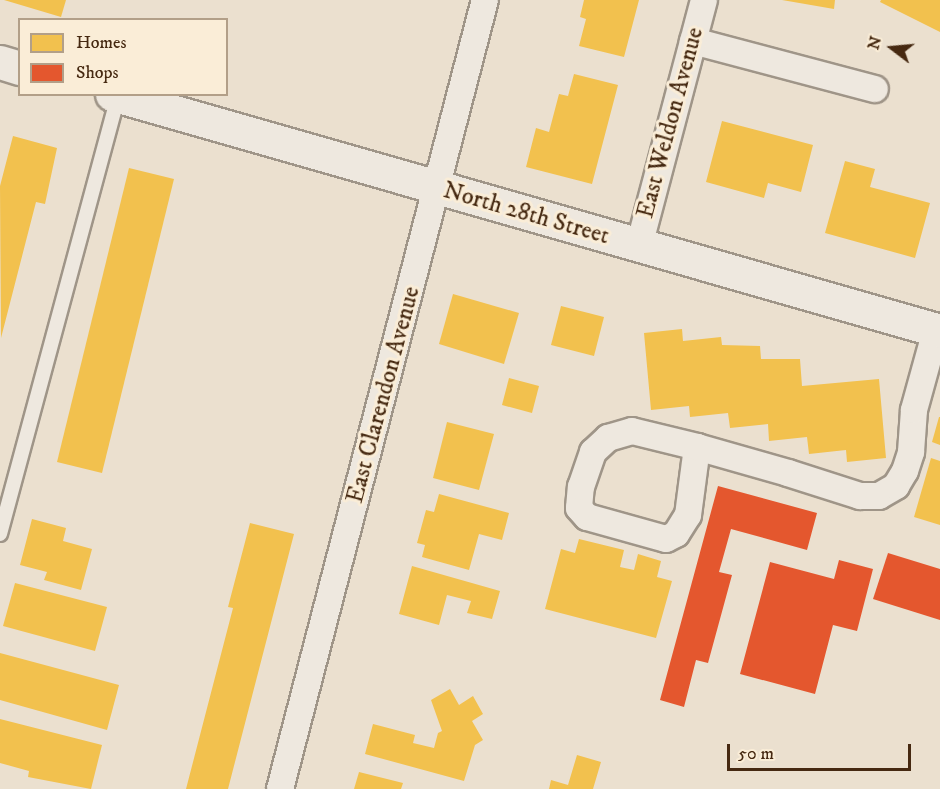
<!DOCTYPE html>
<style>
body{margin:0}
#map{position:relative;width:940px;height:789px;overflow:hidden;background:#ebe0cf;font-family:"IM FELL DW Pica",serif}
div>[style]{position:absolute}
.homes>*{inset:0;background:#f2c14e}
.shops>*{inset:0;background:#e4572e}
.roads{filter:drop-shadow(2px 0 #9f9588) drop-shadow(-2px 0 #9f9588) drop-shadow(0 2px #9f9588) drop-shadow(0 -2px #9f9588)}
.lane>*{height:14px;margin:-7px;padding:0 7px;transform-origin:7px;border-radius:7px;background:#eee8df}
.street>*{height:26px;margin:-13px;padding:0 13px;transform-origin:13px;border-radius:13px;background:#eee8df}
.secondary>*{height:33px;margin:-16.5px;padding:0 16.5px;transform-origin:16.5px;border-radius:16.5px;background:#eee8df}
span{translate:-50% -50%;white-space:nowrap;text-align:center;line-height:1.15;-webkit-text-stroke:6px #faedd7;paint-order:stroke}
.street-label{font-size:24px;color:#462911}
.legend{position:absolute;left:18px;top:18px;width:210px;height:78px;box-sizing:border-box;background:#faedd7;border:2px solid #b29f88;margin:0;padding:8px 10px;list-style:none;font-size:18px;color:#462911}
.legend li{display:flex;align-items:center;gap:12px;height:30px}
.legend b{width:30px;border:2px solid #b29f88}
.north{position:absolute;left:862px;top:18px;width:60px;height:60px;-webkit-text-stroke:4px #faedd7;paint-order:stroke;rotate:286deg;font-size:16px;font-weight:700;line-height:24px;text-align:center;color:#462911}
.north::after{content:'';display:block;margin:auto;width:21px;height:27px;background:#462911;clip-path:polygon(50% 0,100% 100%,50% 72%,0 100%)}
.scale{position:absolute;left:727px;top:744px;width:184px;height:27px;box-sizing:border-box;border:3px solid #462911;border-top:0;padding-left:8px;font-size:18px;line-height:21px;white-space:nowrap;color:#462911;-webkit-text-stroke:4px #faedd7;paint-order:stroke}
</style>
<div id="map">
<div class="homes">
<i style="clip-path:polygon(4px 0,66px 0,61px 17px)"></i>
<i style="clip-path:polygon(584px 0,639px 0,624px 57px,579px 46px,586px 19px,580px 17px)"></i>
<i style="clip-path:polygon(782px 0,835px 0,834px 9px)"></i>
<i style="clip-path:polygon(881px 0,940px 0,940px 32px,880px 2px)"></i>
<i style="clip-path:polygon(574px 74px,618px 85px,592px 184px,526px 167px,536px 128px,549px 132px,559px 94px,568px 96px)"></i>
<i style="clip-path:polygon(722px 121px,813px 145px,801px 192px,768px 183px,764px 198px,706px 182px)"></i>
<i style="clip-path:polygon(13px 136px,57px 148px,45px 204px,36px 202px,1px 338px,0 186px)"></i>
<i style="clip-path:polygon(845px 161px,875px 169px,870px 187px,930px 203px,915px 258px,825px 233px)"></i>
<i style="clip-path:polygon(129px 168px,174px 179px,102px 473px,57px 462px)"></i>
<i style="clip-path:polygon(453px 294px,519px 313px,504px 364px,439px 344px)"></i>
<i style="clip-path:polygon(561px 306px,604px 317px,594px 356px,551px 345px)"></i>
<i style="clip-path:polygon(682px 329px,683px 341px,721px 337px,722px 345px,760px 346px,761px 359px,800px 359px,802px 386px,879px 379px,886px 458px,847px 462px,846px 450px,809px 454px,807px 437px,769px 441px,768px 424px,730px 428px,728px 413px,690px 417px,689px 406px,651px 410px,644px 333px)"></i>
<i style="clip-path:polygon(509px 378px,539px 386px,532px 413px,502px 405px)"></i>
<i style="clip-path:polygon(939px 417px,940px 417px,940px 445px,932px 442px)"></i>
<i style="clip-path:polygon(447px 422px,494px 434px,479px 490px,433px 478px)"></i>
<i style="clip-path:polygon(931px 458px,940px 461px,940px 525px,914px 517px)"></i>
<i style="clip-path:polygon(439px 494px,509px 513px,502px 540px,479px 534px,469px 570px,422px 557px,425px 545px,417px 543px,426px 510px,434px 512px)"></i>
<i style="clip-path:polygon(32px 519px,66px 528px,63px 541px,92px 549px,81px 590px,44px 580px,47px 572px,20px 565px)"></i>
<i style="clip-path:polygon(250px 523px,294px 534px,228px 789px,186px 789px,233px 608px,228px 607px)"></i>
<i style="clip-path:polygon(579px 539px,624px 550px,620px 567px,634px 570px,638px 554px,661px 561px,657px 577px,672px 581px,656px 638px,545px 609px,561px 549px,575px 553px)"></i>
<i style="clip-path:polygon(412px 566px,500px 591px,492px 619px,467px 613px,471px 601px,447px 595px,439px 625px,399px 614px)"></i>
<i style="clip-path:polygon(15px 583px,107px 607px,95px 651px,3px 626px)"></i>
<i style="clip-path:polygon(0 653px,119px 685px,107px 730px,0 700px)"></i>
<i style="clip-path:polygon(450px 689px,459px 705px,473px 696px,483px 714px,472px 721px,483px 740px,475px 745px,464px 781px,365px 754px,373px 724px,415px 735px,413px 743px,434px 748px,438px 733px,442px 731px,431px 700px)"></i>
<i style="clip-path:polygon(0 719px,102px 745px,91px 789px,28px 777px,29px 771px,0 763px)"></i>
<i style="clip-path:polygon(577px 755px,601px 762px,593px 789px,549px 789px,551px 780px,568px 785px)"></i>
<i style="clip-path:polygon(359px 772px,403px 783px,401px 789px,354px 789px)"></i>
</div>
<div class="shops">
<i style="clip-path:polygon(718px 486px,817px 513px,807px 550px,731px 529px,719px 572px,732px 575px,708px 663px,696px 660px,684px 707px,660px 700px)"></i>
<i style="clip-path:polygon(888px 553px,940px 569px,940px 620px,873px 599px)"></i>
<i style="clip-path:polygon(839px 560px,873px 569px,857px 631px,833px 625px,815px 694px,740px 674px,770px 562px,834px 579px)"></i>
</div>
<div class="roads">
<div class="lane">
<i style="left:0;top:534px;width:454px;rotate:-74.9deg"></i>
</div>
<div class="street">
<i style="left:693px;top:41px;width:188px;rotate:14.8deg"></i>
<i style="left:639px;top:246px;width:254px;rotate:-75.2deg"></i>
<i style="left:697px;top:447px;width:69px;rotate:97.5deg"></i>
<i style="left:688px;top:515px;width:22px;rotate:122deg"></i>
<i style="left:676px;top:534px;width:11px;rotate:153deg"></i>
<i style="left:666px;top:539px;width:82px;rotate:-164.4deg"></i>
<i style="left:587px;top:517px;width:12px;rotate:-132deg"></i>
<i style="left:579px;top:508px;width:21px;rotate:-85deg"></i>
<i style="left:581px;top:487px;width:37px;rotate:-71deg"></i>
<i style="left:593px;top:452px;width:21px;rotate:-43deg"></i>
<i style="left:608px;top:438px;width:25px;rotate:-16deg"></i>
<i style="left:632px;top:431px;width:67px;rotate:13.8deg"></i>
<i style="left:697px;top:447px;width:95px;rotate:15.9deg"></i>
<i style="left:788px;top:473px;width:76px;rotate:17.7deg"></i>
<i style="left:860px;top:496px;width:19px"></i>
<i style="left:879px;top:496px;width:20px;rotate:-30deg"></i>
<i style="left:896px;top:486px;width:17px;rotate:-59deg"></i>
<i style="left:905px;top:471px;width:20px;rotate:-72deg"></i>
<i style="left:911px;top:452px;width:42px;rotate:-85.9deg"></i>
<i style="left:914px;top:410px;width:83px;rotate:-74.6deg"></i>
<i style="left:280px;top:789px;width:815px;rotate:-75.44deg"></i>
</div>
<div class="secondary">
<i style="left:0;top:62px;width:21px;rotate:17deg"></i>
<i style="left:112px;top:94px;width:861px;rotate:15.97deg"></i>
</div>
</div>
<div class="street-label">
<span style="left:671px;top:123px;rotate:-75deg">East Weldon Avenue</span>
<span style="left:526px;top:214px;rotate:16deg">North 28th Street</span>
<span style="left:384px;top:395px;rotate:-75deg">East Clarendon Avenue</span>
</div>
<ul class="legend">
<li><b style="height:16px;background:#f2c14e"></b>Homes</li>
<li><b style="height:16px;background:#e4572e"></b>Shops</li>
</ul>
<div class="north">N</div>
<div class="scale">50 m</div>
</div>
